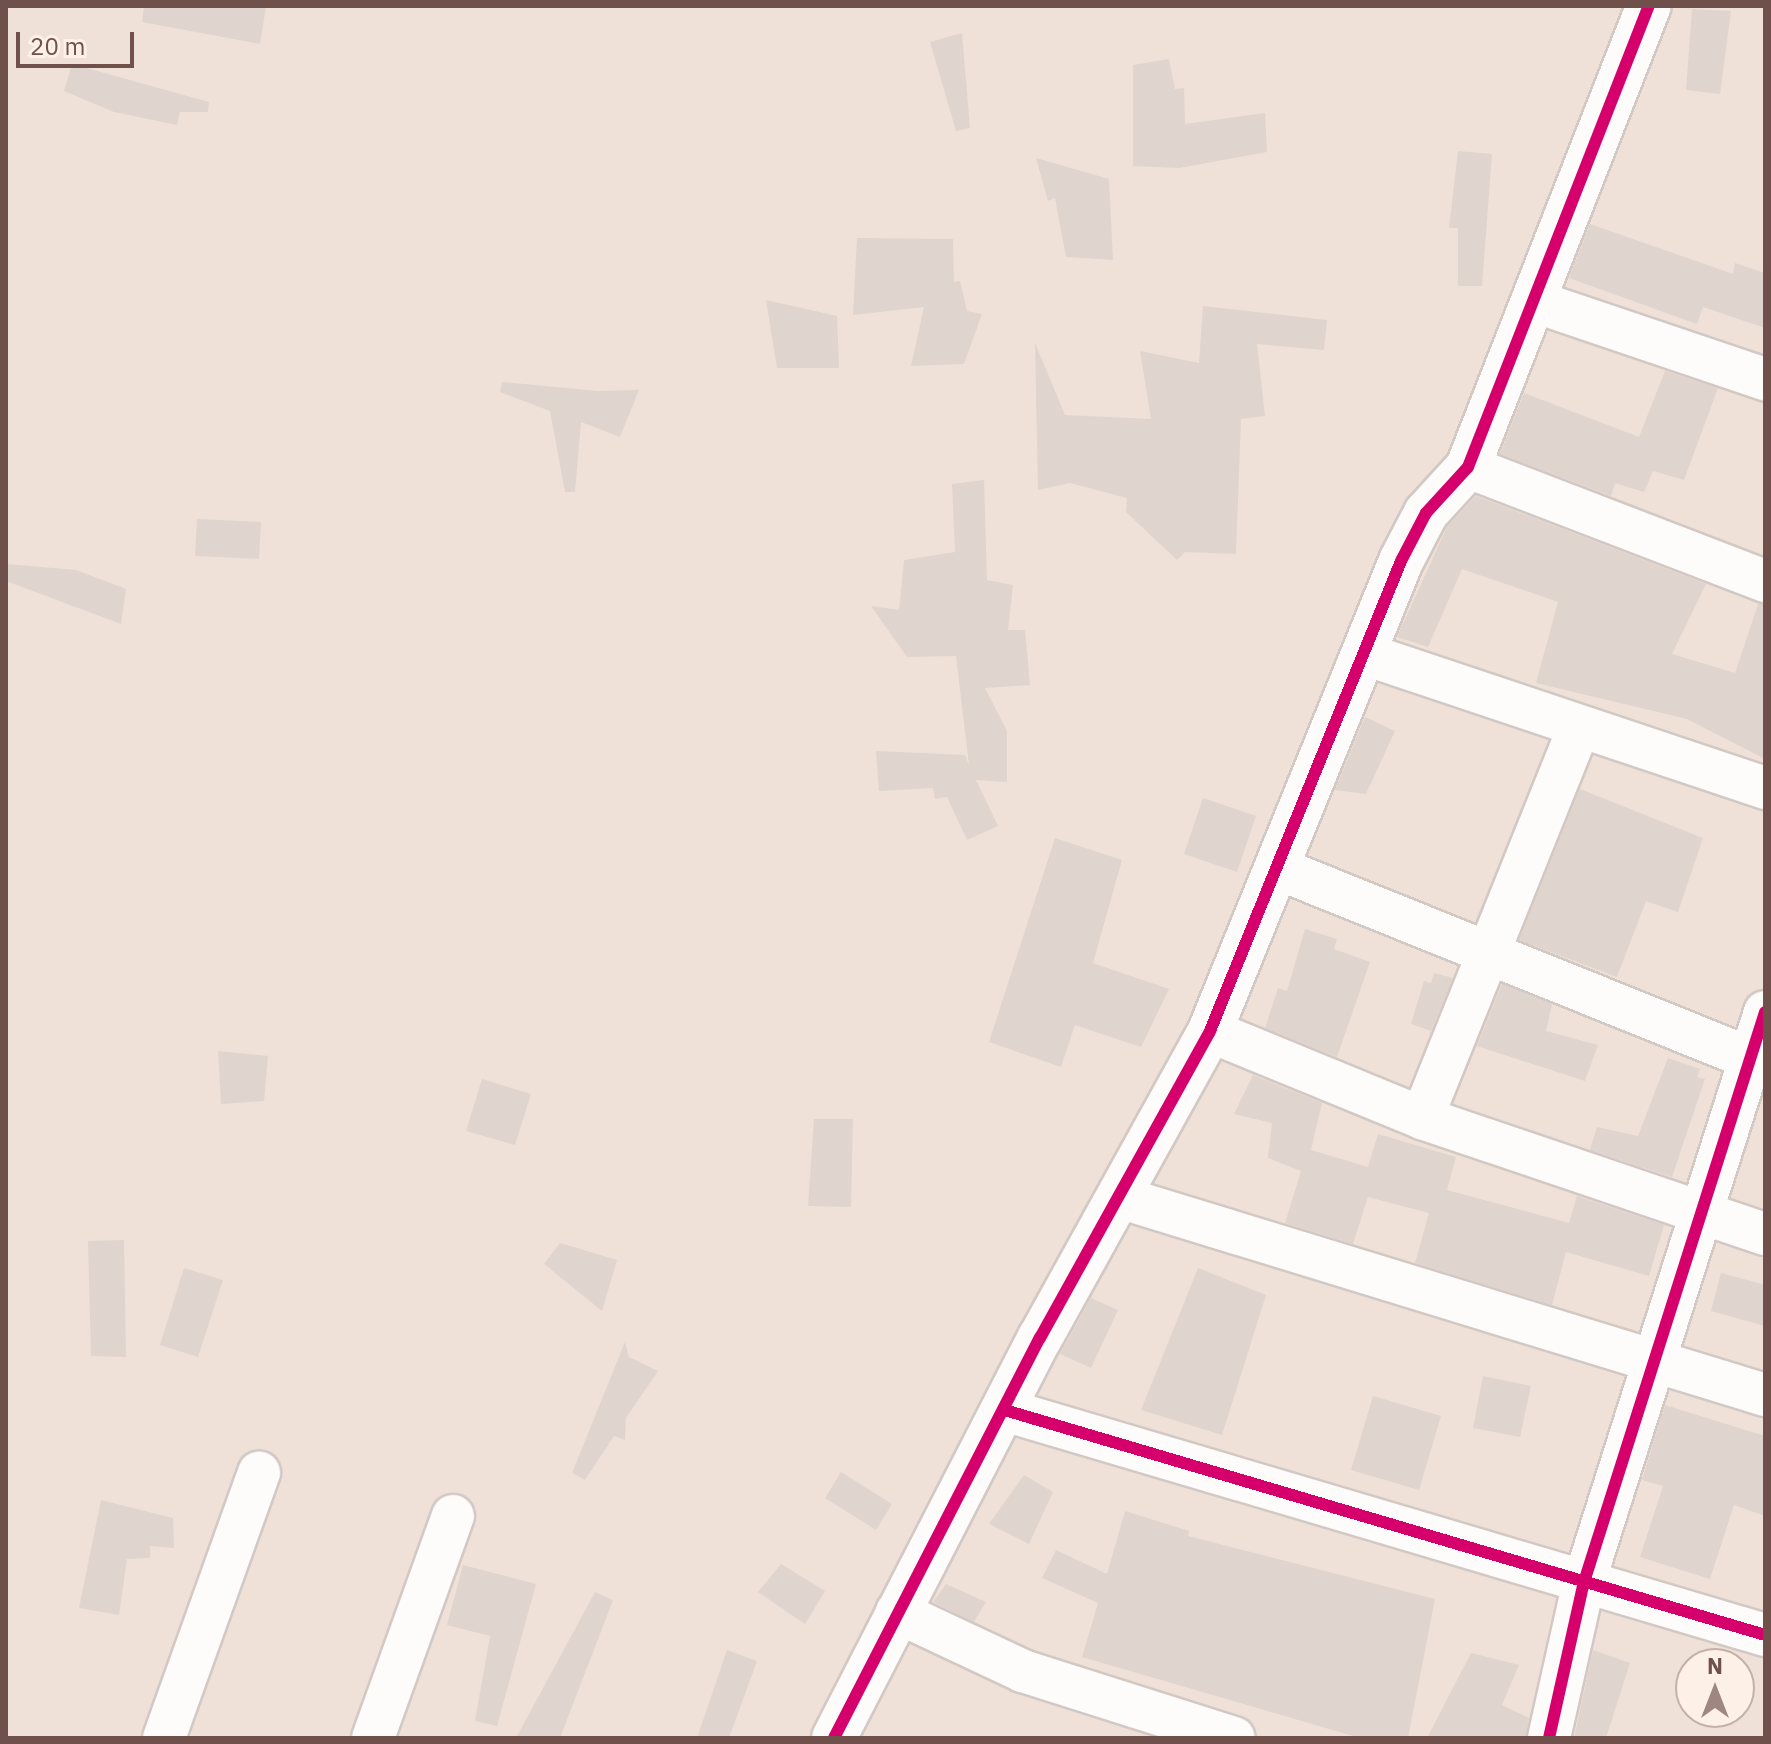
<!DOCTYPE html>
<style>
body{margin:0}
#map{position:relative;width:1771px;height:1744px;overflow:hidden;background:#f4ede7;font-family:"IBM Plex Sans",sans-serif}
div>[style]{position:absolute}
.residential>*{inset:0;background:#efe1d7}
.building>*{inset:0;background:#e0d4cf}
.roads{filter:drop-shadow(2px 0 #d2c8c4) drop-shadow(-2px 0 #d2c8c4) drop-shadow(0 2px #d2c8c4) drop-shadow(0 -2px #d2c8c4)}
.street>*{height:42px;margin:-21px;padding:0 21px;transform-origin:21px;border-radius:21px;background:#fdfcfb}
.secondary>*{height:44px;margin:-22px;padding:0 22px;transform-origin:22px;border-radius:22px;background:#fdfcfb}
.cycleway>*{height:12px;margin:-6px;padding:0 6px;transform-origin:6px;border-radius:6px;background:#d6006c}
span{translate:-50% -50%;white-space:nowrap;text-align:center;line-height:1.15;-webkit-text-stroke:6px #fdf0e6;paint-order:stroke}
.frame{position:absolute;inset:0;border:8px solid #6f504a;pointer-events:none}
.north{position:absolute;left:1675px;top:1648px;width:80px;height:80px;box-sizing:border-box;background:#fdf0e6;border:2px solid #c4b0a8;border-radius:50%;rotate:0deg;font-size:22px;font-weight:700;line-height:32px;text-align:center;color:#6f504a}
.north::after{content:'';display:block;margin:auto;width:28px;height:36px;background:#9e8781;clip-path:polygon(50% 0,100% 100%,50% 72%,0 100%)}
.scale{position:absolute;left:16px;top:32px;width:118px;height:36px;box-sizing:border-box;border:4px solid #6f504a;border-top:0;padding-left:10px;font-size:24px;line-height:28px;white-space:nowrap;color:#6f504a;-webkit-text-stroke:6px #fdf0e6;paint-order:stroke}
</style>
<div id="map">
<div class="residential">
<i style="clip-path:polygon(evenodd,6px 6px,1765px 6px,1765px 1738px,6px 1738px,6px 6px,1691px 1664px,1739px 1664px,1739px 1712px,1691px 1712px,1691px 1664px)"></i>
</div>
<div class="building">
<i style="clip-path:polygon(144px 6px,266px 6px,260px 44px,142px 22px)"></i>
<i style="clip-path:polygon(1692px 9px,1731px 11px,1720px 94px,1686px 90px)"></i>
<i style="clip-path:polygon(962px 33px,970px 128px,956px 131px,930px 42px)"></i>
<i style="clip-path:polygon(1169px 59px,1175px 89px,1184px 88px,1185px 124px,1265px 113px,1267px 152px,1179px 168px,1133px 166px,1133px 65px)"></i>
<i style="clip-path:polygon(72px 64px,209px 102px,208px 112px,180px 112px,177px 125px,114px 112px,64px 91px)"></i>
<i style="clip-path:polygon(1458px 151px,1492px 154px,1482px 286px,1458px 286px,1458px 228px,1449px 228px)"></i>
<i style="clip-path:polygon(1036px 158px,1109px 179px,1113px 260px,1066px 257px,1055px 198px,1048px 201px)"></i>
<i style="clip-path:polygon(1590px 224px,1733px 274px,1735px 263px,1765px 273px,1765px 328px,1703px 307px,1697px 324px,1569px 278px)"></i>
<i style="clip-path:polygon(857px 238px,953px 239px,954px 282px,960px 281px,967px 311px,982px 314px,964px 364px,911px 366px,924px 307px,853px 315px)"></i>
<i style="clip-path:polygon(766px 300px,837px 316px,839px 368px,777px 368px)"></i>
<i style="clip-path:polygon(1203px 306px,1327px 320px,1324px 350px,1257px 344px,1265px 416px,1241px 419px,1236px 554px,1185px 552px,1177px 560px,1126px 512px,1127px 498px,1070px 483px,1038px 490px,1035px 343px,1065px 415px,1151px 419px,1140px 351px,1199px 363px)"></i>
<i style="clip-path:polygon(1665px 371px,1718px 388px,1684px 480px,1653px 471px,1644px 492px,1615px 483px,1611px 496px,1500px 454px,1524px 393px,1639px 437px)"></i>
<i style="clip-path:polygon(502px 382px,598px 391px,639px 390px,620px 437px,581px 422px,575px 492px,565px 492px,550px 411px,500px 392px)"></i>
<i style="clip-path:polygon(984px 480px,987px 580px,1013px 585px,1008px 630px,1025px 630px,1030px 685px,985px 688px,1007px 731px,1007px 782px,976px 780px,998px 826px,967px 840px,947px 797px,935px 799px,933px 788px,879px 791px,876px 751px,965px 755px,969px 765px,956px 656px,907px 657px,871px 606px,899px 610px,904px 560px,955px 552px,952px 484px)"></i>
<i style="clip-path:polygon(1476px 496px,1706px 584px,1672px 654px,1735px 673px,1758px 604px,1765px 604px,1765px 759px,1687px 719px,1536px 683px,1558px 602px,1462px 569px,1428px 647px,1397px 637px,1447px 527px)"></i>
<i style="clip-path:polygon(197px 519px,261px 522px,259px 559px,195px 556px)"></i>
<i style="clip-path:polygon(6px 564px,76px 570px,126px 589px,121px 624px,6px 581px)"></i>
<i style="clip-path:polygon(1365px 717px,1395px 731px,1366px 794px,1335px 790px)"></i>
<i style="clip-path:polygon(1580px 789px,1703px 838px,1678px 912px,1646px 901px,1617px 977px,1519px 940px)"></i>
<i style="clip-path:polygon(1203px 798px,1256px 816px,1237px 872px,1184px 854px)"></i>
<i style="clip-path:polygon(1055px 838px,1122px 860px,1093px 963px,1169px 989px,1141px 1047px,1075px 1025px,1061px 1067px,989px 1042px)"></i>
<i style="clip-path:polygon(1305px 929px,1337px 939px,1334px 949px,1370px 962px,1337px 1057px,1265px 1028px,1278px 988px,1287px 991px)"></i>
<i style="clip-path:polygon(1434px 973px,1453px 978px,1431px 1031px,1411px 1024px,1424px 981px,1431px 983px)"></i>
<i style="clip-path:polygon(1502px 984px,1552px 1004px,1546px 1031px,1598px 1045px,1585px 1081px,1477px 1046px)"></i>
<i style="clip-path:polygon(218px 1051px,268px 1056px,264px 1101px,221px 1104px)"></i>
<i style="clip-path:polygon(1668px 1058px,1700px 1069px,1697px 1077px,1705px 1079px,1672px 1177px,1590px 1150px,1597px 1127px,1638px 1136px)"></i>
<i style="clip-path:polygon(1253px 1075px,1322px 1103px,1311px 1150px,1368px 1167px,1378px 1134px,1456px 1157px,1447px 1190px,1569px 1223px,1577px 1196px,1664px 1225px,1649px 1276px,1566px 1252px,1552px 1305px,1415px 1263px,1429px 1213px,1368px 1197px,1353px 1244px,1285px 1223px,1301px 1171px,1268px 1158px,1272px 1123px,1234px 1114px)"></i>
<i style="clip-path:polygon(482px 1079px,531px 1094px,515px 1145px,466px 1131px)"></i>
<i style="clip-path:polygon(814px 1119px,853px 1119px,851px 1207px,808px 1206px)"></i>
<i style="clip-path:polygon(124px 1240px,126px 1357px,91px 1356px,88px 1241px)"></i>
<i style="clip-path:polygon(560px 1243px,617px 1260px,602px 1311px,544px 1264px)"></i>
<i style="clip-path:polygon(184px 1268px,223px 1280px,198px 1357px,160px 1345px)"></i>
<i style="clip-path:polygon(1198px 1268px,1266px 1295px,1222px 1435px,1141px 1410px)"></i>
<i style="clip-path:polygon(1721px 1273px,1765px 1285px,1765px 1326px,1711px 1311px)"></i>
<i style="clip-path:polygon(1091px 1298px,1118px 1310px,1091px 1368px,1060px 1354px)"></i>
<i style="clip-path:polygon(625px 1342px,629px 1357px,658px 1371px,626px 1418px,625px 1440px,614px 1436px,585px 1480px,572px 1473px)"></i>
<i style="clip-path:polygon(1483px 1376px,1531px 1386px,1520px 1437px,1473px 1428px)"></i>
<i style="clip-path:polygon(1373px 1396px,1441px 1416px,1419px 1490px,1351px 1470px)"></i>
<i style="clip-path:polygon(1665px 1405px,1765px 1436px,1765px 1516px,1734px 1505px,1710px 1579px,1640px 1557px,1663px 1486px,1642px 1480px)"></i>
<i style="clip-path:polygon(841px 1472px,892px 1504px,876px 1530px,825px 1498px)"></i>
<i style="clip-path:polygon(1024px 1475px,1053px 1492px,1029px 1544px,989px 1524px)"></i>
<i style="clip-path:polygon(101px 1500px,173px 1518px,174px 1548px,150px 1546px,150px 1558px,127px 1559px,119px 1615px,79px 1608px)"></i>
<i style="clip-path:polygon(1125px 1511px,1189px 1531px,1188px 1536px,1435px 1599px,1408px 1738px,1360px 1738px,1082px 1657px,1098px 1603px,1042px 1578px,1056px 1550px,1107px 1574px)"></i>
<i style="clip-path:polygon(781px 1564px,825px 1591px,805px 1624px,758px 1592px)"></i>
<i style="clip-path:polygon(463px 1565px,536px 1584px,497px 1726px,475px 1721px,490px 1636px,447px 1625px)"></i>
<i style="clip-path:polygon(946px 1584px,986px 1602px,974px 1622px,933px 1602px)"></i>
<i style="clip-path:polygon(595px 1592px,613px 1600px,560px 1738px,516px 1738px)"></i>
<i style="clip-path:polygon(727px 1650px,757px 1661px,729px 1738px,697px 1738px)"></i>
<i style="clip-path:polygon(1593px 1650px,1630px 1663px,1606px 1738px,1574px 1738px)"></i>
<i style="clip-path:polygon(1471px 1653px,1519px 1665px,1502px 1705px,1529px 1718px,1526px 1738px,1427px 1738px)"></i>
</div>
<div class="roads">
<div class="street">
<i style="left:1537px;top:302px;width:241px;rotate:18.7deg"></i>
<i style="left:1468px;top:467px;width:318px;rotate:21deg"></i>
<i style="left:1365px;top:654px;width:422px;rotate:18.5deg"></i>
<i style="left:1277px;top:868px;width:507px;rotate:21.91deg"></i>
<i style="left:1210px;top:1031px;width:229px;rotate:22.3deg"></i>
<i style="left:1422px;top:1118px;width:362px;rotate:18.7deg"></i>
<i style="left:1422px;top:1118px;width:421px;rotate:-68.1deg"></i>
<i style="left:1122px;top:1198px;width:673px;rotate:17.03deg"></i>
<i style="left:1008px;top:1411px;width:789px;rotate:16.48deg"></i>
<i style="left:897px;top:1612px;width:139px;rotate:25.1deg"></i>
<i style="left:1023px;top:1671px;width:221px;rotate:17.6deg"></i>
<i style="left:164px;top:1738px;width:282px;rotate:-70.3deg"></i>
<i style="left:373px;top:1738px;width:236px;rotate:-70.2deg"></i>
<i style="left:1549px;top:1738px;width:160px;rotate:-77.4deg"></i>
<i style="left:1584px;top:1582px;width:598px;rotate:-72.38deg"></i>
</div>
<div class="secondary">
<i style="left:834px;top:1738px;width:450px;rotate:-62.8deg"></i>
<i style="left:1040px;top:1338px;width:351px;rotate:-61deg"></i>
<i style="left:1210px;top:1031px;width:507px;rotate:-67.88deg"></i>
<i style="left:1401px;top:561px;width:54px;rotate:-62.5deg"></i>
<i style="left:1426px;top:513px;width:62px;rotate:-47.6deg"></i>
<i style="left:1468px;top:467px;width:495px;rotate:-68.6deg"></i>
</div>
</div>
<div class="cycleway">
<i style="left:1008px;top:1411px;width:789px;rotate:16.48deg"></i>
<i style="left:834px;top:1738px;width:450px;rotate:-62.8deg"></i>
<i style="left:1040px;top:1338px;width:351px;rotate:-61deg"></i>
<i style="left:1210px;top:1031px;width:507px;rotate:-67.88deg"></i>
<i style="left:1401px;top:561px;width:54px;rotate:-62.5deg"></i>
<i style="left:1426px;top:513px;width:62px;rotate:-47.6deg"></i>
<i style="left:1468px;top:467px;width:495px;rotate:-68.6deg"></i>
<i style="left:1549px;top:1738px;width:160px;rotate:-77.4deg"></i>
<i style="left:1584px;top:1582px;width:598px;rotate:-72.38deg"></i>
</div>
<div class="frame"></div>
<div class="north">N</div>
<div class="scale">20 m</div>
</div>
